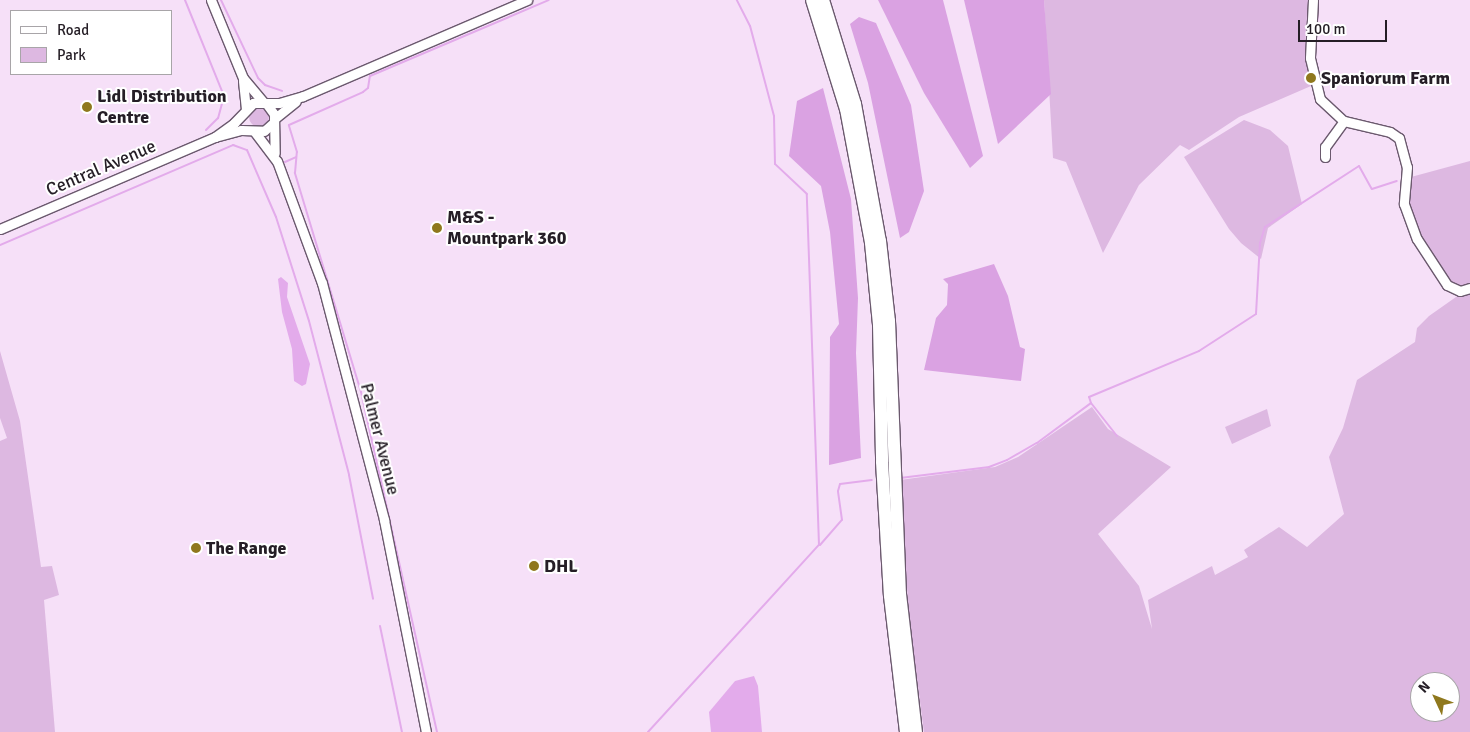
<!DOCTYPE html>
<style>
body{margin:0}
#map{position:relative;width:1470px;height:732px;overflow:hidden;background:#f6e0f8;font-family:Signika,sans-serif}
div>[style]{position:absolute}
.green>*{inset:0;background:#ddb8e1}
.round{border-radius:50%}
.forest>*{inset:0;background:#daa2e2}
.water>*{inset:0;background:#e3abeb}
.stream>*{height:2px;margin:-1px;padding:0 1px;transform-origin:1px;border-radius:1px;background:#e3abeb}
.roads{filter:drop-shadow(1px 0 #6b596e) drop-shadow(-1px 0 #6b596e) drop-shadow(0 1px #6b596e) drop-shadow(0 -1px #6b596e)}
.minor>*{height:9px;margin:-4.5px;padding:0 4.5px;transform-origin:4.5px;border-radius:4.5px;background:#fff}
.highway>*{height:12px;margin:-6px;padding:0 6px;transform-origin:6px;border-radius:6px;background:#fff}
.dots>*{width:14px;height:14px;translate:-50% -50%;box-sizing:border-box;border:2px solid #fff;border-radius:50%}
span{translate:-50% -50%;white-space:nowrap;text-align:center;line-height:1.15;-webkit-text-stroke:4px #fff;paint-order:stroke}
.poi-label{font-size:18px;color:#251e26;font-weight:700}
.left{translate:0 -50%;text-align:left}
.street-label{font-size:18px;color:#251e26}
.legend{position:absolute;left:10px;top:10px;width:162px;height:65px;box-sizing:border-box;background:#fff;border:1px solid #a8a5a8;margin:0;padding:6px 9px;list-style:none;font-size:15px;color:#251e26}
.legend li{display:flex;align-items:center;gap:10px;height:25px}
.legend b{width:25px;border:1px solid #a8a5a8}
.north{position:absolute;left:1410px;top:672px;width:50px;height:50px;box-sizing:border-box;background:#fff;border:1px solid #a8a5a8;border-radius:50%;rotate:313deg;font-size:14px;font-weight:700;line-height:20px;text-align:center;color:#251e26}
.north::after{content:'';display:block;margin:auto;width:18px;height:22px;background:#8f781d;clip-path:polygon(50% 0,100% 100%,50% 72%,0 100%)}
.scale{position:absolute;left:1298px;top:20px;width:89px;height:22px;box-sizing:border-box;border:2px solid #251e26;border-top:0;padding-left:6px;font-size:15px;line-height:18px;white-space:nowrap;color:#251e26;-webkit-text-stroke:4px #fff;paint-order:stroke}
</style>
<div id="map">
<div class="green">
<i style="clip-path:polygon(1044px 0,1308px 0,1305px 47px,1311px 86px,1239px 117px,1189px 150px,1180px 145px,1139px 185px,1103px 253px,1066px 162px,1053px 158px)"></i>
<i class="round" style="left:249px;top:107px;width:20px;height:20px"></i>
<i style="clip-path:polygon(1244px 120px,1270px 130px,1288px 146px,1302px 204px,1268px 228px,1261px 259px,1241px 243px,1229px 229px,1184px 157px)"></i>
<i style="clip-path:polygon(1470px 161px,1470px 286px,1460px 287px,1447px 281px,1424px 243px,1407px 201px,1411px 177px)"></i>
<i style="clip-path:polygon(evenodd,1470px 292px,1470px 732px,924px 732px,909px 618px,900px 480px,995px 467px,1018px 457px,1092px 407px,1108px 429px,1171px 467px,1098px 534px,1139px 586px,1152px 629px,1148px 600px,1212px 566px,1215px 575px,1248px 557px,1244px 550px,1279px 527px,1307px 547px,1344px 514px,1329px 457px,1343px 428px,1357px 380px,1415px 342px,1417px 328px,1429px 316px,1456px 297px,1470px 292px,1420px 682px,1450px 682px,1450px 712px,1420px 712px,1420px 682px)"></i>
<i style="clip-path:polygon(0 351px,20px 421px,41px 567px,52px 566px,59px 595px,44px 600px,55px 732px,0 732px,0 441px,7px 438px,0 418px)"></i>
<i style="clip-path:polygon(1267px 409px,1271px 426px,1232px 444px,1225px 427px)"></i>
</div>
<div class="forest">
<i style="clip-path:polygon(878px 0,943px 0,983px 156px,970px 168px,924px 93px)"></i>
<i style="clip-path:polygon(964px 0,1044px 0,1051px 94px,998px 144px)"></i>
<i style="clip-path:polygon(859px 17px,876px 23px,911px 105px,924px 191px,909px 232px,900px 238px,868px 83px,850px 24px)"></i>
<i style="clip-path:polygon(823px 88px,851px 199px,858px 298px,856px 353px,861px 458px,829px 465px,830px 337px,839px 324px,830px 232px,821px 186px,789px 156px,797px 101px)"></i>
<i style="clip-path:polygon(994px 264px,1008px 296px,1020px 347px,1025px 349px,1021px 381px,924px 370px,936px 318px,947px 305px,948px 284px,943px 279px)"></i>
</div>
<div class="water">
<i style="clip-path:polygon(281px 277px,288px 283px,287px 297px,310px 364px,306px 384px,302px 386px,294px 381px,292px 349px,282px 312px,278px 279px)"></i>
<i style="clip-path:polygon(754px 676px,758px 686px,762px 732px,711px 732px,709px 712px,735px 681px)"></i>
</div>
<div class="stream">
<i style="left:185px;top:0;width:104px;rotate:67.9deg"></i>
<i style="left:224px;top:96px;width:23px;rotate:105deg"></i>
<i style="left:218px;top:118px;width:17px;rotate:135deg"></i>
<i style="left:221px;top:0;width:86px;rotate:64.6deg"></i>
<i style="left:258px;top:78px;width:10px;rotate:45deg"></i>
<i style="left:265px;top:85px;width:18px;rotate:19deg"></i>
<i style="left:1317px;top:28px;width:28px;rotate:-88deg"></i>
<i style="left:285px;top:162px;width:12px;rotate:-24deg"></i>
<i style="left:0;top:245px;width:254px;rotate:-23.2deg"></i>
<i style="left:233px;top:145px;width:15px;rotate:20deg"></i>
<i style="left:247px;top:150px;width:73px;rotate:66.6deg"></i>
<i style="left:276px;top:217px;width:109px;rotate:72.4deg"></i>
<i style="left:309px;top:321px;width:159px;rotate:75.4deg"></i>
<i style="left:349px;top:475px;width:126px;rotate:79deg"></i>
<i style="left:1117px;top:436px;width:42px;rotate:-128.2deg"></i>
<i style="left:1091px;top:403px;width:6px;rotate:-108deg"></i>
<i style="left:1089px;top:397px;width:119px;rotate:-22.7deg"></i>
<i style="left:1199px;top:351px;width:68px;rotate:-33deg"></i>
<i style="left:1256px;top:314px;width:71px;rotate:-86.8deg"></i>
<i style="left:1260px;top:243px;width:17px;rotate:-73deg"></i>
<i style="left:1265px;top:227px;width:112px;rotate:-33deg"></i>
<i style="left:1359px;top:166px;width:26px;rotate:61deg"></i>
<i style="left:1372px;top:189px;width:26px;rotate:-18deg"></i>
<i style="left:900px;top:478px;width:90px;rotate:-7deg"></i>
<i style="left:989px;top:467px;width:19px;rotate:-21deg"></i>
<i style="left:1007px;top:460px;width:34px;rotate:-30deg"></i>
<i style="left:1037px;top:443px;width:67px;rotate:-36.5deg"></i>
<i style="left:820px;top:545px;width:33px;rotate:-49deg"></i>
<i style="left:842px;top:520px;width:29px;rotate:-98deg"></i>
<i style="left:838px;top:491px;width:7px;rotate:-74deg"></i>
<i style="left:840px;top:484px;width:32px;rotate:-7deg"></i>
<i style="left:380px;top:626px;width:108px;rotate:78.3deg"></i>
<i style="left:437px;top:732px;width:348px;rotate:-102.6deg"></i>
<i style="left:361px;top:392px;width:229px;rotate:-106.8deg"></i>
<i style="left:295px;top:173px;width:21px;rotate:-85deg"></i>
<i style="left:297px;top:152px;width:28px;rotate:-107deg"></i>
<i style="left:289px;top:125px;width:81px;rotate:-24deg"></i>
<i style="left:363px;top:92px;width:6px;rotate:-39deg"></i>
<i style="left:368px;top:88px;width:12px;rotate:-81deg"></i>
<i style="left:370px;top:76px;width:194px;rotate:-23deg"></i>
<i style="left:648px;top:732px;width:253px;rotate:-47.6deg"></i>
<i style="left:819px;top:545px;width:351px;rotate:-92deg"></i>
<i style="left:807px;top:194px;width:44px;rotate:-136.8deg"></i>
<i style="left:775px;top:164px;width:48px;rotate:-91.2deg"></i>
<i style="left:774px;top:116px;width:93px;rotate:-104.9deg"></i>
<i style="left:750px;top:26px;width:29px;rotate:-117deg"></i>
</div>
<div class="roads">
<div class="minor">
<i style="left:211px;top:0;width:84px;rotate:67.7deg"></i>
<i style="left:243px;top:78px;width:31px;rotate:50deg"></i>
<i style="left:1313px;top:0;width:58px;rotate:93deg"></i>
<i style="left:1310px;top:58px;width:42px;rotate:76.3deg"></i>
<i style="left:1320px;top:99px;width:33px;rotate:43deg"></i>
<i style="left:1344px;top:121px;width:47px;rotate:13.4deg"></i>
<i style="left:1390px;top:132px;width:11px;rotate:34deg"></i>
<i style="left:1399px;top:138px;width:30px;rotate:75deg"></i>
<i style="left:1407px;top:167px;width:37px;rotate:95deg"></i>
<i style="left:1404px;top:204px;width:37px;rotate:70deg"></i>
<i style="left:1417px;top:239px;width:55px;rotate:56.9deg"></i>
<i style="left:1447px;top:285px;width:14px;rotate:25deg"></i>
<i style="left:1460px;top:291px;width:10px;rotate:-17deg"></i>
<i style="left:243px;top:81px;width:29px;rotate:84deg"></i>
<i style="left:266px;top:103px;width:14px;rotate:54deg"></i>
<i style="left:274px;top:114px;width:39px;rotate:89deg"></i>
<i style="left:274px;top:119px;width:28px;rotate:-39deg"></i>
<i style="left:254px;top:131px;width:38px;rotate:53deg"></i>
<i style="left:277px;top:161px;width:130px;rotate:69.8deg"></i>
<i style="left:322px;top:283px;width:245px;rotate:75.3deg"></i>
<i style="left:384px;top:520px;width:216px;rotate:78.8deg"></i>
<i style="left:215px;top:137px;width:24px;rotate:-36deg"></i>
<i style="left:234px;top:123px;width:28px;rotate:-46deg"></i>
<i style="left:253px;top:103px;width:26px"></i>
<i style="left:279px;top:103px;width:25px;rotate:-16deg"></i>
<i style="left:303px;top:96px;width:244px;rotate:-23.2deg"></i>
<i style="left:1325px;top:157px;width:10px;rotate:-90deg"></i>
<i style="left:1325px;top:147px;width:32px;rotate:-54deg"></i>
<i style="left:0;top:229px;width:234px;rotate:-23.2deg"></i>
<i style="left:215px;top:137px;width:27px;rotate:-15deg"></i>
<i style="left:241px;top:130px;width:23px;rotate:2deg"></i>
<i style="left:264px;top:131px;width:12px;rotate:-42deg"></i>
</div>
<div class="highway">
<i style="left:812px;top:0;width:114px;rotate:72.7deg"></i>
<i style="left:846px;top:109px;width:136px;rotate:79.4deg"></i>
<i style="left:871px;top:243px;width:82px;rotate:84.4deg"></i>
<i style="left:879px;top:325px;width:137px;rotate:88.7deg"></i>
<i style="left:882px;top:462px;width:134px;rotate:86.6deg"></i>
<i style="left:890px;top:596px;width:137px;rotate:83.3deg"></i>
<i style="left:823px;top:0;width:109px;rotate:72.9deg"></i>
<i style="left:855px;top:104px;width:139px;rotate:79.7deg"></i>
<i style="left:880px;top:241px;width:81px;rotate:83.6deg"></i>
<i style="left:889px;top:321px;width:273px;rotate:87.7deg"></i>
<i style="left:900px;top:594px;width:139px;rotate:83.4deg"></i>
</div>
</div>
<div class="dots">
<i style="left:1311px;top:78px;background:#8f781d"></i>
<i style="left:87px;top:107px;background:#8f781d"></i>
<i style="left:437px;top:228px;background:#8f781d"></i>
<i style="left:196px;top:548px;background:#8f781d"></i>
<i style="left:534px;top:566px;background:#8f781d"></i>
</div>
<div class="poi-label">
<span class="left" style="left:1321px;top:78px">Spaniorum Farm</span>
<span class="left" style="left:97px;top:107px">Lidl Distribution<br>Centre</span>
<span class="left" style="left:447px;top:228px">M&amp;S -<br>Mountpark 360</span>
<span class="left" style="left:206px;top:548px">The Range</span>
<span class="left" style="left:544px;top:566px">DHL</span>
</div>
<div class="street-label">
<span style="left:101px;top:168px;rotate:-23deg">Central Avenue</span>
<span style="left:380px;top:439px;rotate:76deg">Palmer Avenue</span>
</div>
<ul class="legend">
<li><b style="height:6px;background:#fff"></b>Road</li>
<li><b style="height:14px;background:#ddb8e1"></b>Park</li>
</ul>
<div class="north">N</div>
<div class="scale">100 m</div>
</div>
